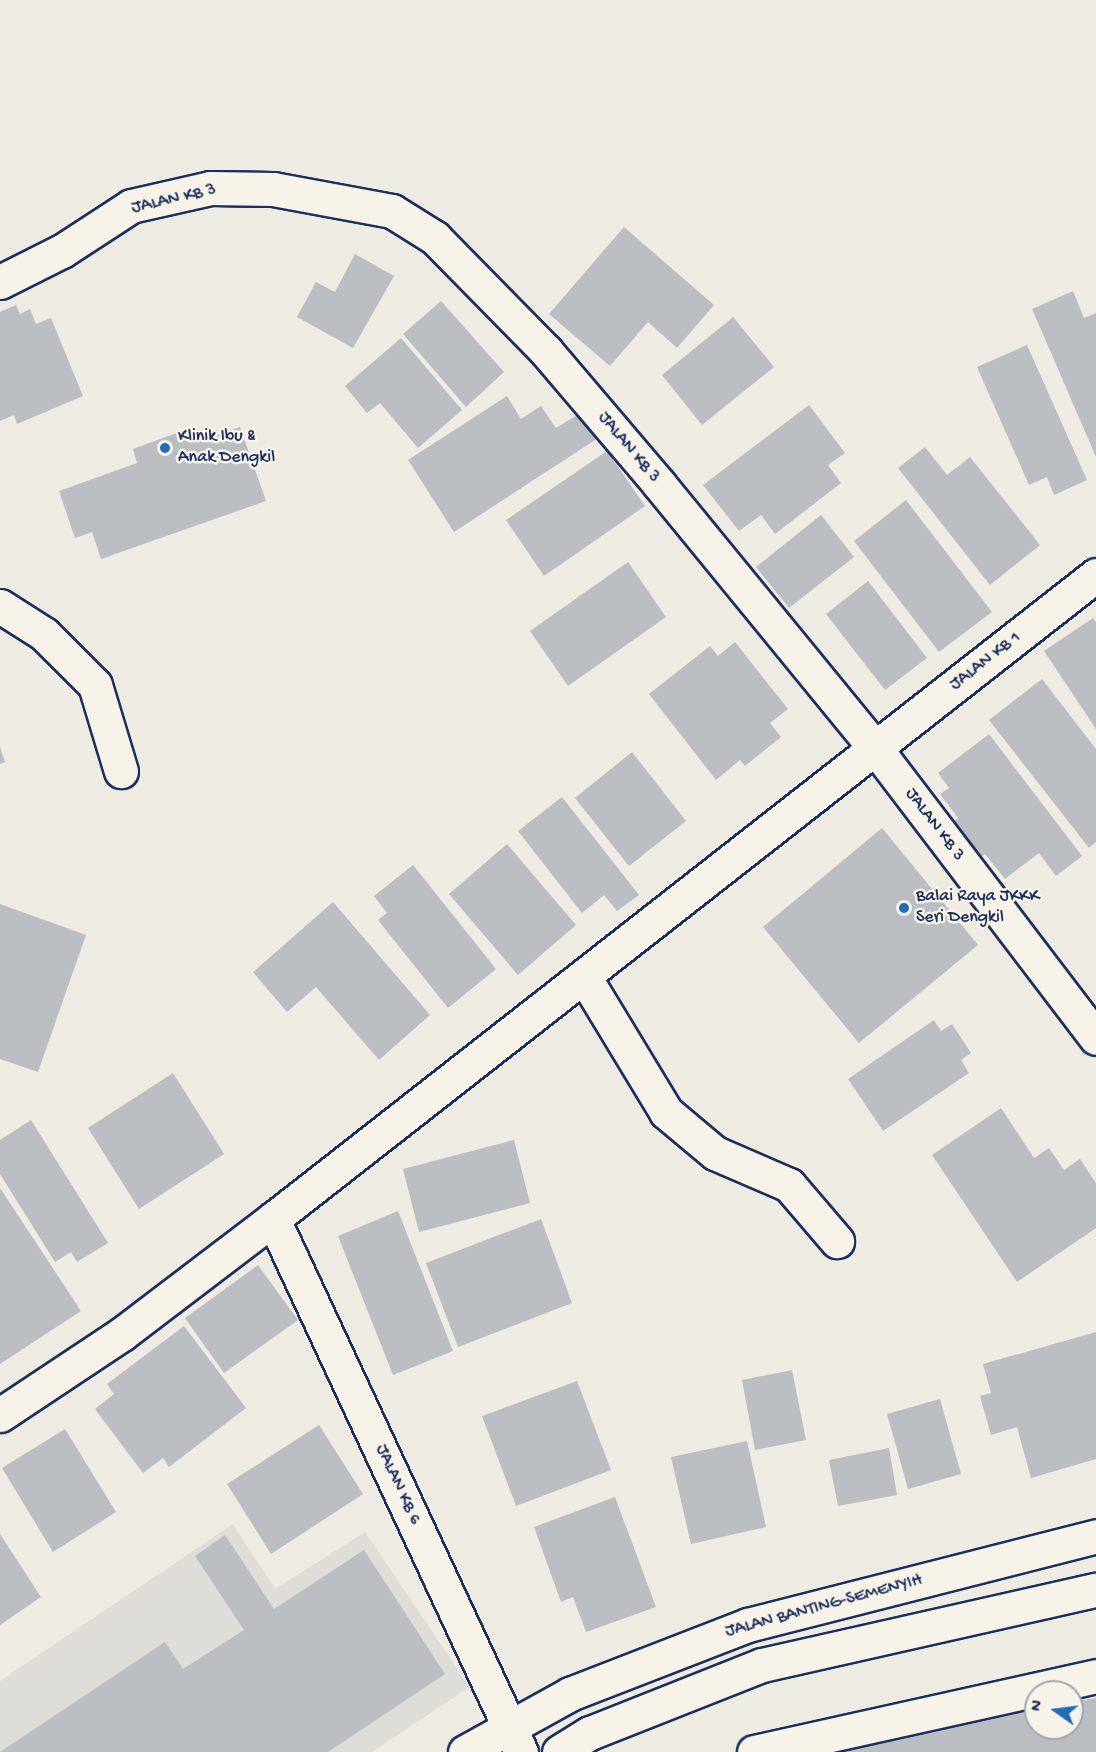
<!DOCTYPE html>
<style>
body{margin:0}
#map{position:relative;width:1096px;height:1752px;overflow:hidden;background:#eeebe2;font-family:"Gochi Hand",sans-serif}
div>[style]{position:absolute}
.built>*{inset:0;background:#deddd8}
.building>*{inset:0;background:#babdc2}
.roads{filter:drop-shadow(2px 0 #1b2f5e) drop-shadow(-2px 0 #1b2f5e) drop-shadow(0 2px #1b2f5e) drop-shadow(0 -2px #1b2f5e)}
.minor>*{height:33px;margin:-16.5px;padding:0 16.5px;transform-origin:16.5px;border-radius:16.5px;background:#f7f3e8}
.major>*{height:33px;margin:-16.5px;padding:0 16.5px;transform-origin:16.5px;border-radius:16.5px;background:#f7f3e8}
.dots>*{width:16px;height:16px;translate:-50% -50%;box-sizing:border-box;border:3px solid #f7f3e8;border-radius:50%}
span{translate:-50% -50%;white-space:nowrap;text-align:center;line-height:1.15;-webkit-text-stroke:5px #f7f3e8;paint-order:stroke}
.street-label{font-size:18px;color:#1b2f5e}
.poi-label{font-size:18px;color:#1b2f5e}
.left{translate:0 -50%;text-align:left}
.north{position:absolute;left:1024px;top:1680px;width:60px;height:60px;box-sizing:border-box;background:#f7f3e8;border:2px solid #9fa5b1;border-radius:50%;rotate:284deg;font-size:16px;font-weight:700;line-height:24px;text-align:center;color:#1b2f5e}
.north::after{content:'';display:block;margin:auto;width:21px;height:27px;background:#1f6fb2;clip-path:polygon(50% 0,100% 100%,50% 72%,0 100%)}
</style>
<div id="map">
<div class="built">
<i style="clip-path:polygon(233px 1524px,275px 1589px,365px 1532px,470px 1687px,372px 1752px,0 1752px,0 1681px)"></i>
</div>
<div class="building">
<i style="clip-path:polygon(624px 227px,714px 305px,677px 348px,648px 322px,610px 366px,549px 314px)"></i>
<i style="clip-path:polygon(355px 254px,394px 276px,353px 348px,297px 317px,316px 282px,335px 292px)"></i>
<i style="clip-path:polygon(1073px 291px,1084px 318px,1096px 313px,1096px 457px,1032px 309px)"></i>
<i style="clip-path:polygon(441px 301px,504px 372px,466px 407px,403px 334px)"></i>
<i style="clip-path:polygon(16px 305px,20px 314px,30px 309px,36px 324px,51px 318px,83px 396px,17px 424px,14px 415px,0 421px,0 312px)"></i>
<i style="clip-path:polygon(733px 317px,774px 367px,702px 425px,662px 375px)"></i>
<i style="clip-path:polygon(401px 338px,462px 410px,418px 448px,380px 403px,367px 413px,345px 386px)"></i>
<i style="clip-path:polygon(1027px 345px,1087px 480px,1054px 495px,1047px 477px,1029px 485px,977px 367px)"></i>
<i style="clip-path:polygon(507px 396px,521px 419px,541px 406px,556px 428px,582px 412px,598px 438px,454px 532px,408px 460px)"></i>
<i style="clip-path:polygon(809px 405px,845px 453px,828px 465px,841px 483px,775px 534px,761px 515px,739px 531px,703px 485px)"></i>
<i style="clip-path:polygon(193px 427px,198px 442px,240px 427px,266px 501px,101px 559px,92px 532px,75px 538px,59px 491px,137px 463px,133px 449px)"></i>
<i style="clip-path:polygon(925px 447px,947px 475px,970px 457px,1040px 545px,990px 585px,898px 468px)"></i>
<i style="clip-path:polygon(607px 451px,645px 506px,544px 576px,506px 520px)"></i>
<i style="clip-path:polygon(906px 500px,992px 612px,939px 652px,854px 541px)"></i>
<i style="clip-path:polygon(821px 515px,854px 557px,789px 608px,756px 567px)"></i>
<i style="clip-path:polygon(628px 562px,666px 617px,568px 686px,530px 631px)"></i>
<i style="clip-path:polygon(868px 581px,927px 658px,885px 690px,826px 614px)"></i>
<i style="clip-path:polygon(1093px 618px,1096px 622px,1096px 729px,1044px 651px)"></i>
<i style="clip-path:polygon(735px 642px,788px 709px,770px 723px,781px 737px,745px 766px,740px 760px,716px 780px,649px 694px,710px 646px,718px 656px)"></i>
<i style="clip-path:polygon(1042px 679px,1096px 749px,1096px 842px,1089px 848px,989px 720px)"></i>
<i style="clip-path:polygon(989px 734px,1082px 856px,1056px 876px,1039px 853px,1005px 879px,985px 854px,978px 859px,951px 823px,958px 818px,940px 794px,949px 788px,938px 773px)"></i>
<i style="clip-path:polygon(0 747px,5px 762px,0 764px)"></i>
<i style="clip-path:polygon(632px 752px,686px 821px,629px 866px,575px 798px)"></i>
<i style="clip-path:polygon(562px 797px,639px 895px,617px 911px,604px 895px,582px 913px,518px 831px)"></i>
<i style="clip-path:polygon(882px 828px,978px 945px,859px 1043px,763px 927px)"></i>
<i style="clip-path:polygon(507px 844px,576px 925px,518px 975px,449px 894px)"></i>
<i style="clip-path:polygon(413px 865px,496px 969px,448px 1008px,378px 920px,387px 913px,374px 896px)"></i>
<i style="clip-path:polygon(333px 902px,430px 1015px,379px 1060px,316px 987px,287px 1012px,253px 972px)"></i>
<i style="clip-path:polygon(0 904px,86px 935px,38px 1072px,0 1059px)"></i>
<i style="clip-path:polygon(934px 1020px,941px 1031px,952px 1024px,971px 1053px,961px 1060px,969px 1073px,883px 1131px,848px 1079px)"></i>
<i style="clip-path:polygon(173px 1073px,224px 1154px,139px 1209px,88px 1128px)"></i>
<i style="clip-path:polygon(1001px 1108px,1034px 1158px,1049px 1148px,1064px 1170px,1080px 1159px,1096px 1183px,1096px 1228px,1017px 1282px,932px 1155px)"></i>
<i style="clip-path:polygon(31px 1120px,108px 1243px,77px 1262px,71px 1252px,55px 1262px,0 1174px,0 1140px)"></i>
<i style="clip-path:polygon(514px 1140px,530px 1203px,419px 1232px,403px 1169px)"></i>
<i style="clip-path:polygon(0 1188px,81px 1311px,0 1364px)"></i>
<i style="clip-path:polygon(398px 1211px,453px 1351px,393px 1375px,338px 1236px)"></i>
<i style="clip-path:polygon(541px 1219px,572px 1303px,458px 1347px,426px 1263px)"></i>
<i style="clip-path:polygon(258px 1265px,298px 1320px,224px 1373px,185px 1318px)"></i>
<i style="clip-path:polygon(184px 1326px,246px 1408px,169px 1467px,163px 1458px,143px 1473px,95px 1409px,114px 1394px,107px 1384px)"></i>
<i style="clip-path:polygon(1096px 1332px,1096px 1459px,1031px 1478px,1017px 1427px,991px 1435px,980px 1396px,991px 1393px,983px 1364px)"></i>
<i style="clip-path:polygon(792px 1370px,806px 1440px,755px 1450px,742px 1380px)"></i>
<i style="clip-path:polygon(577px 1381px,611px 1470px,516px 1506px,482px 1416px)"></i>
<i style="clip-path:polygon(940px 1399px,961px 1474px,908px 1489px,887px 1414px)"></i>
<i style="clip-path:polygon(319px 1425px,363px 1494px,271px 1554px,227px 1484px)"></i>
<i style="clip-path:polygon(65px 1429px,116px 1512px,53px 1552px,2px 1468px)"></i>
<i style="clip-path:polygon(747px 1441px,766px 1527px,691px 1544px,671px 1457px)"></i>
<i style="clip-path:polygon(889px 1448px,897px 1495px,838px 1506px,829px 1460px)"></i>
<i style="clip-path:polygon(615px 1497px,656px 1607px,586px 1632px,573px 1597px,561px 1602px,534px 1527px)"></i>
<i style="clip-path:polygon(0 1534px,41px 1597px,0 1625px)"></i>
<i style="clip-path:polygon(225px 1535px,274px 1609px,364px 1550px,445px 1674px,328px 1752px,0 1752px,165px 1642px,183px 1669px,244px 1630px,195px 1556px)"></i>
<i style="clip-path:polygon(1096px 1698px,1096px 1752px,825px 1752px,1036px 1709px,1036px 1728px,1072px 1728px,1072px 1702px)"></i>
</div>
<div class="roads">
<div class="minor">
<i style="left:0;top:282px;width:69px;rotate:-26.6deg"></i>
<i style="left:62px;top:251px;width:82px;rotate:-33.1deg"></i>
<i style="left:131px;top:206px;width:81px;rotate:-12.8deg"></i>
<i style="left:210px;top:188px;width:63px;rotate:0.9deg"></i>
<i style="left:273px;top:189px;width:121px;rotate:10.5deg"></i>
<i style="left:392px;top:211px;width:51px;rotate:32.1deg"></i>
<i style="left:435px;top:238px;width:158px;rotate:45.5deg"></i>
<i style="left:546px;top:351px;width:175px;rotate:49.6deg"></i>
<i style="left:659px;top:484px;width:343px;rotate:50.7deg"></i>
<i style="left:876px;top:749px;width:363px;rotate:52.7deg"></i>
<i style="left:0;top:606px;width:52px;rotate:32.5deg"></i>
<i style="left:44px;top:634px;width:72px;rotate:45deg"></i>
<i style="left:95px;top:685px;width:90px;rotate:73.2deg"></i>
<i style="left:585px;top:978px;width:157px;rotate:58.8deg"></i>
<i style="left:666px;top:1112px;width:64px;rotate:39.9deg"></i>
<i style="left:715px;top:1153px;width:81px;rotate:23.4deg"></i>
<i style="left:789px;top:1185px;width:74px;rotate:49.4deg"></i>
<i style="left:273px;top:1219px;width:588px;rotate:65.05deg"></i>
<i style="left:0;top:1415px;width:146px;rotate:-33.6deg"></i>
<i style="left:122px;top:1334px;width:190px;rotate:-37.3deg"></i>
<i style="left:273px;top:1219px;width:1045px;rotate:-38.04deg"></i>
<i style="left:754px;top:1752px;width:350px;rotate:-12.5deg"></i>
</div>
<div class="major">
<i style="left:465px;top:1752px;width:120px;rotate:-28.9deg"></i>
<i style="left:570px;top:1694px;width:191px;rotate:-21.2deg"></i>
<i style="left:748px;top:1625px;width:359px;rotate:-14.3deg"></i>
<i style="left:559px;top:1752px;width:36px;rotate:-32deg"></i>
<i style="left:590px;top:1733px;width:185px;rotate:-21.6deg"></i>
<i style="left:762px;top:1665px;width:342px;rotate:-12.7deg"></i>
</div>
</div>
<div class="dots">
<i style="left:165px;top:448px;background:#1f6fb2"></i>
<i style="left:904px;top:908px;background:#1f6fb2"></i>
</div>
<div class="street-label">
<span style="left:174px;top:200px;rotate:-13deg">JALAN KB 3</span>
<span style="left:628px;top:448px;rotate:50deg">JALAN KB 3</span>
<span style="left:986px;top:662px;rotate:-38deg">JALAN KB 1</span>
<span style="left:934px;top:825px;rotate:53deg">JALAN KB 3</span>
<span style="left:397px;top:1485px;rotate:65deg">JALAN KB 6</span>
<span style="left:824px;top:1607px;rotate:-15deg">JALAN BANTING-SEMENYIH</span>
</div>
<div class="poi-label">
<span class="left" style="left:178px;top:448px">Klinik Ibu &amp;<br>Anak Dengkil</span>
<span class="left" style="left:916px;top:908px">Balai Raya JKKK<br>Seri Dengkil</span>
</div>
<div class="north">N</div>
</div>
